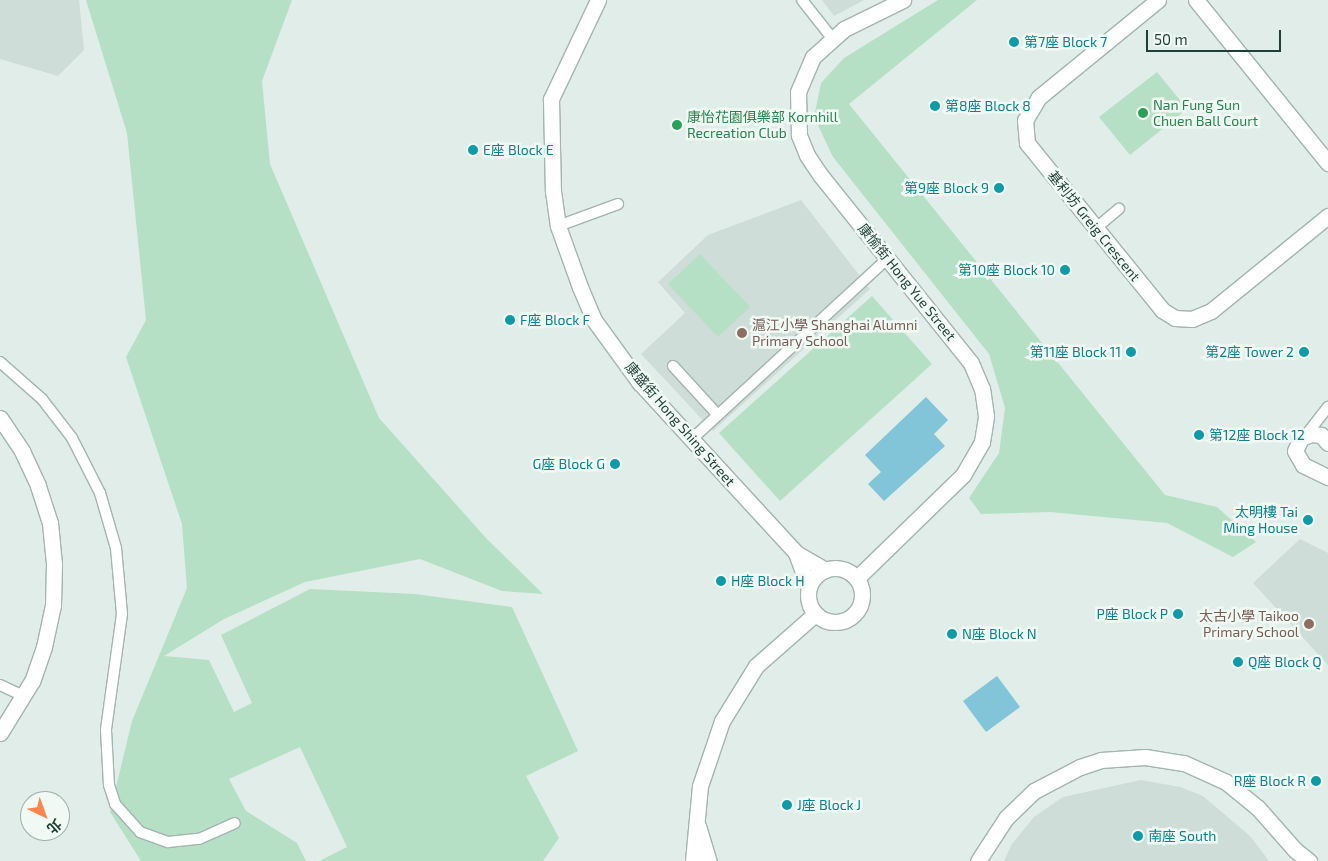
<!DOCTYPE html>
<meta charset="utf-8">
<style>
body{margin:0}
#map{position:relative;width:1328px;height:861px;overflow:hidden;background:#e0ede8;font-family:"Exo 2","Noto Sans TC",sans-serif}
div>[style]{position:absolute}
.built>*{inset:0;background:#ceddd7}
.green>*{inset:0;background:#b6e0c5}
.water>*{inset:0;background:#82c4d8}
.roads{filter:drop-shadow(1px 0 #a2b5b0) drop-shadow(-1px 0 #a2b5b0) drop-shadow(0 1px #a2b5b0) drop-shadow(0 -1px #a2b5b0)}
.lane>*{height:10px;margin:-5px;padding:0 5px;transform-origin:5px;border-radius:5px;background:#fff}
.street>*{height:15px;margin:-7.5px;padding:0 7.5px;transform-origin:7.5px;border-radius:7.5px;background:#fff}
.street>.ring{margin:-7.5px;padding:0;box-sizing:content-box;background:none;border:15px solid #fff;border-radius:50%}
.secondary>*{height:15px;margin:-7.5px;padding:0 7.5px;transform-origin:7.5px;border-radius:7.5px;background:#fff}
.dots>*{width:14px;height:14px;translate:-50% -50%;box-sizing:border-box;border:2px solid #f1f9f5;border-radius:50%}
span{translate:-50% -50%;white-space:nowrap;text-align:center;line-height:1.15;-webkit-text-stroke:5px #f1f9f5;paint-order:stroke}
.culture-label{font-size:14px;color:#0d838f}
.left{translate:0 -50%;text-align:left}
.right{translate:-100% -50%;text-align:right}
.leisure-label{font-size:14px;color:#27864d}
.street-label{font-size:14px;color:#1f3f39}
.education-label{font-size:14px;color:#785e54}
.north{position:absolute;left:20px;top:791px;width:50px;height:50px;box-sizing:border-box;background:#f1f9f5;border:1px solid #9dafaa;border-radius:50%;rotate:138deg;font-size:14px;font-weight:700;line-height:20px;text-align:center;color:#1f3f39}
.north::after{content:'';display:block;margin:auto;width:18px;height:22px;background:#ff854c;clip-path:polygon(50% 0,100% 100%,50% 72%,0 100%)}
.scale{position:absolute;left:1146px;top:30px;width:135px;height:22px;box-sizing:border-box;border:2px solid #1f3f39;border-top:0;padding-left:6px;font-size:15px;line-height:18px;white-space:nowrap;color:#1f3f39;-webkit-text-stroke:4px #f1f9f5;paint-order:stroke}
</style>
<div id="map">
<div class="built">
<i style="clip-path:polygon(0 0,79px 0,84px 50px,58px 76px,0 59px)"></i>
<i style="clip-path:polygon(822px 0,864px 0,834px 16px)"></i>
<i style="clip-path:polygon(801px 200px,870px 289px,713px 431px,641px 354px,685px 313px,658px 282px,708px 235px)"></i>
<i style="clip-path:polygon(1300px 539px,1328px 553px,1328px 665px,1253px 583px)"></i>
<i style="clip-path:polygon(1141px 780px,1180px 787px,1203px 796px,1250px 836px,1269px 861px,1004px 861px,1012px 844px,1034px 817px,1063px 797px)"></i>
</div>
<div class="green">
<i style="clip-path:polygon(86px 0,292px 0,262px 81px,270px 164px,379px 418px,486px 538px,543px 594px,502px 591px,420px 559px,305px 582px,224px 619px,164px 656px,209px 660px,234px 712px,252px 703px,221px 635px,310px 589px,415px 594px,512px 607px,578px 751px,526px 776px,559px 838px,543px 861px,319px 861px,347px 847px,300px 747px,229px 779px,246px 811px,297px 843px,306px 861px,141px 861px,110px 812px,132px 721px,187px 588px,182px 524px,126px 357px,146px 320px,127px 133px)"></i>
<i style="clip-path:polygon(938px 0,977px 0,849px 104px,1165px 495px,1217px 507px,1256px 542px,1233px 557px,1167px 523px,1050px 512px,981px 514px,969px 498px,999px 453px,1005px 408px,989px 354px,833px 157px,814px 117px,821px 83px,844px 58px)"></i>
<i style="clip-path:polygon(1157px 72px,1187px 109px,1130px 155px,1099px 117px)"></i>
<i style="clip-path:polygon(700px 254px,750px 307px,718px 337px,668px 284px)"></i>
<i style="clip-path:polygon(872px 296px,932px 364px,780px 501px,719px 433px)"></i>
</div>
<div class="water">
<i style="clip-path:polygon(926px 397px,948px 420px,934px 434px,945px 446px,884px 501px,868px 484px,881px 472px,865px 455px)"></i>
<i style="clip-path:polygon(997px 676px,1020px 707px,986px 732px,963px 701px)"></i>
</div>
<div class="roads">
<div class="lane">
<i style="left:802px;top:0;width:48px;rotate:51.7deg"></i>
<i style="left:558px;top:226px;width:64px;rotate:-20.1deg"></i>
<i style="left:1096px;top:228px;width:30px;rotate:-40deg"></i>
<i style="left:0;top:362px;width:56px;rotate:41.4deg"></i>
<i style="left:42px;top:399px;width:49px;rotate:52.4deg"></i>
<i style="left:72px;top:438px;width:62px;rotate:63deg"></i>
<i style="left:100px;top:493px;width:57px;rotate:73.8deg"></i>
<i style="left:116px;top:548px;width:66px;rotate:84.8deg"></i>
<i style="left:122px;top:614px;width:117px;rotate:97.9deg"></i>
<i style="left:106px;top:730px;width:55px;rotate:86.9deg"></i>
<i style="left:109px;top:785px;width:20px;rotate:72deg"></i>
<i style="left:115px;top:804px;width:38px;rotate:48deg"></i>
<i style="left:140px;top:832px;width:30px;rotate:20deg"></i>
<i style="left:168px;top:842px;width:31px;rotate:-6deg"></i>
<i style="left:199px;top:839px;width:39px;rotate:-24deg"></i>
<i style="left:673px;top:366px;width:65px;rotate:47.5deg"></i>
<i style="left:1306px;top:435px;width:36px;rotate:-52deg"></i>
<i style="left:692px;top:439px;width:267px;rotate:-42.7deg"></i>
<i style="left:0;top:685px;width:26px;rotate:25deg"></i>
</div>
<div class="street">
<i style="left:598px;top:0;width:110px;rotate:115.4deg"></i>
<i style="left:551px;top:99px;width:92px;rotate:88.8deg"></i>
<i style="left:553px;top:191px;width:35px;rotate:82deg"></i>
<i style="left:558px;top:226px;width:65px;rotate:70.2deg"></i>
<i style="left:580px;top:287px;width:36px;rotate:67deg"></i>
<i style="left:594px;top:320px;width:77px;rotate:54deg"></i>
<i style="left:639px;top:382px;width:232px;rotate:47.4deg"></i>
<i style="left:796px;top:553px;width:34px;rotate:30deg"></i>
<i style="left:1158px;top:0;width:154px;rotate:140.8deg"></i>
<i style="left:1039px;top:97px;width:27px;rotate:121deg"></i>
<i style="left:1025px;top:120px;width:23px;rotate:85deg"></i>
<i style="left:1027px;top:143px;width:215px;rotate:51deg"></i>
<i style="left:1162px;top:310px;width:15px;rotate:32deg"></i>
<i style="left:1175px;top:318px;width:17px;rotate:3deg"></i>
<i style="left:1192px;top:319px;width:21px;rotate:-23deg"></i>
<i style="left:1211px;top:311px;width:151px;rotate:-39.1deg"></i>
<i style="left:1328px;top:443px;width:11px;rotate:-131deg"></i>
<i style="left:1321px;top:435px;width:10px;rotate:-174deg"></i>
<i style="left:1311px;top:434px;width:11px;rotate:158deg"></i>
<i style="left:1301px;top:438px;width:14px;rotate:115deg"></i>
<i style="left:1295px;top:451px;width:16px;rotate:60deg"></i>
<i style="left:1303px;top:465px;width:28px;rotate:26deg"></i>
<i style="left:796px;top:553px;width:37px;rotate:70deg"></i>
<i class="ring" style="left:808px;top:568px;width:39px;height:39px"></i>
<i style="left:857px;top:578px;width:148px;rotate:-44.2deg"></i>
<i style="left:963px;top:475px;width:38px;rotate:-60deg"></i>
<i style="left:982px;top:442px;width:26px;rotate:-81deg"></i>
<i style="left:986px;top:416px;width:27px;rotate:-98deg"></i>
<i style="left:982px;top:389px;width:28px;rotate:-113deg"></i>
<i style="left:971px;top:363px;width:240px;rotate:-128.7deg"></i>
<i style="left:821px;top:176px;width:25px;rotate:-124deg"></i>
<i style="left:807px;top:155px;width:22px;rotate:-112deg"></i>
<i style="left:799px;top:135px;width:43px;rotate:-91.3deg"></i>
<i style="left:798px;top:92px;width:38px;rotate:-67deg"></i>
<i style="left:813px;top:57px;width:42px;rotate:-42.1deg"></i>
<i style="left:844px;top:29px;width:66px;rotate:-26.2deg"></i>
<i style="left:698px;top:826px;width:37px;rotate:73deg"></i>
<i style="left:693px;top:861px;width:75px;rotate:-84.7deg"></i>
<i style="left:700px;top:786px;width:69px;rotate:-71.3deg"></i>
<i style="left:722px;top:721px;width:65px;rotate:-58.3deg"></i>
<i style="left:756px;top:666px;width:79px;rotate:-41.4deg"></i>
</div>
<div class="secondary">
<i style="left:1196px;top:0;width:210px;rotate:51deg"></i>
<i style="left:0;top:418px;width:40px;rotate:56deg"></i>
<i style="left:22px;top:451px;width:38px;rotate:65deg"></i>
<i style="left:38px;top:486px;width:39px;rotate:72deg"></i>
<i style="left:50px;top:523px;width:41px;rotate:84.4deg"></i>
<i style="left:54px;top:564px;width:41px;rotate:91.4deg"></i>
<i style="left:53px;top:605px;width:43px;rotate:102.1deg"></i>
<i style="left:44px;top:647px;width:36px;rotate:109deg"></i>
<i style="left:32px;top:681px;width:61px;rotate:121.6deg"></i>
<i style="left:978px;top:861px;width:51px;rotate:-56.9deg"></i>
<i style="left:1006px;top:818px;width:39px;rotate:-44deg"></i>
<i style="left:1034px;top:791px;width:52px;rotate:-27.6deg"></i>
<i style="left:1080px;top:767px;width:22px;rotate:-18deg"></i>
<i style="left:1101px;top:760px;width:44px;rotate:-3.9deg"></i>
<i style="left:1145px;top:757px;width:39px;rotate:9deg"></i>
<i style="left:1184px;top:763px;width:46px;rotate:24.3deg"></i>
<i style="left:1226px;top:782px;width:41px;rotate:39.1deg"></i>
<i style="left:1258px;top:808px;width:56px;rotate:48.6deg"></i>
<i style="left:1295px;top:850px;width:18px;rotate:38deg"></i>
</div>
</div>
<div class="dots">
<i style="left:1014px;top:42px;background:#0f9aa8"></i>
<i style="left:935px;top:106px;background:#0f9aa8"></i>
<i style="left:1143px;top:113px;background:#2e9e5b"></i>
<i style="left:677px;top:125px;background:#2e9e5b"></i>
<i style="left:473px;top:150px;background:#0f9aa8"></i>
<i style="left:999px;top:188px;background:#0f9aa8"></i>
<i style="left:1065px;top:270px;background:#0f9aa8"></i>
<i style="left:510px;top:320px;background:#0f9aa8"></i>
<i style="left:742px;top:333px;background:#8d6e63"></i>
<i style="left:1131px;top:352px;background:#0f9aa8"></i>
<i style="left:1304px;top:352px;background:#0f9aa8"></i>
<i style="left:1199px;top:435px;background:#0f9aa8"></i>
<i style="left:615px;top:464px;background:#0f9aa8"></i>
<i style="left:1308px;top:520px;background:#0f9aa8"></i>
<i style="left:721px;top:581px;background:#0f9aa8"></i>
<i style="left:1178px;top:614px;background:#0f9aa8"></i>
<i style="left:1309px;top:624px;background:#8d6e63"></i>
<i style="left:952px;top:634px;background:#0f9aa8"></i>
<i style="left:1238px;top:662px;background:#0f9aa8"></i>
<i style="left:1316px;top:781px;background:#0f9aa8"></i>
<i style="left:787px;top:805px;background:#0f9aa8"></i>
<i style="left:1138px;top:836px;background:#0f9aa8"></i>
</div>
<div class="culture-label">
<span class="left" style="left:1024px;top:42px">第7座 Block 7</span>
<span class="left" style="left:945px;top:106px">第8座 Block 8</span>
<span class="left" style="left:483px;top:150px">E座 Block E</span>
<span class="right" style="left:989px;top:188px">第9座 Block 9</span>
<span class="right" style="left:1055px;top:270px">第10座 Block 10</span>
<span class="left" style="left:520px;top:320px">F座 Block F</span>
<span class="right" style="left:1121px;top:352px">第11座 Block 11</span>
<span class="right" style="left:1294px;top:352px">第2座 Tower 2</span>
<span class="left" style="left:1209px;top:435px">第12座 Block 12</span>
<span class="right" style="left:605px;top:464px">G座 Block G</span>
<span class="right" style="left:1298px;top:520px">太明樓 Tai<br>Ming House</span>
<span class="left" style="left:731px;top:581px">H座 Block H</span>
<span class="right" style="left:1168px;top:614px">P座 Block P</span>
<span class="left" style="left:962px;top:634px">N座 Block N</span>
<span class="left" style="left:1248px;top:662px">Q座 Block Q</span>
<span class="right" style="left:1306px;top:781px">R座 Block R</span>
<span class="left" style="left:797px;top:805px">J座 Block J</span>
<span class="left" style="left:1148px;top:836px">南座 South</span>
</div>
<div class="leisure-label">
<span class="left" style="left:1153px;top:113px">Nan Fung Sun<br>Chuen Ball Court</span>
<span class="left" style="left:687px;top:125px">康怡花園俱樂部 Kornhill<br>Recreation Club</span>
</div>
<div class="street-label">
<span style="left:1094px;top:226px;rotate:51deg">基利坊 Greig Crescent</span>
<span style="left:907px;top:282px;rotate:51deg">康愉街 Hong Yue Street</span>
<span style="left:680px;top:424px;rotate:49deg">康盛街 Hong Shing Street</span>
</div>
<div class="education-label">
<span class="left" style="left:752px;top:333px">滬江小學 Shanghai Alumni<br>Primary School</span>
<span class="right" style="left:1299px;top:624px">太古小學 Taikoo<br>Primary School</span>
</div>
<div class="north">北</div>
<div class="scale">50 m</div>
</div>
